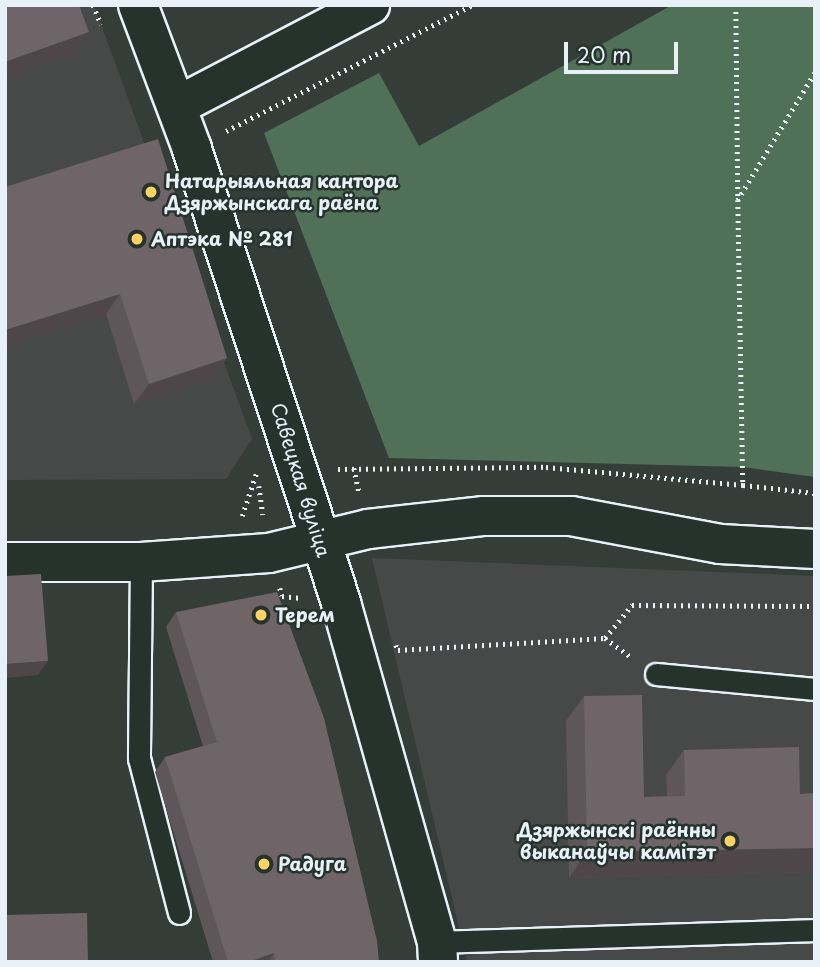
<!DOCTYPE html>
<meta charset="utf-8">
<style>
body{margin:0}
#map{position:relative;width:820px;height:967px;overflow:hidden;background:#353d39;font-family:"Playpen Sans",sans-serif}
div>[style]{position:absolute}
.built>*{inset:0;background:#464947}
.green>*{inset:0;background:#517058}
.path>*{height:4.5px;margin-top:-2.25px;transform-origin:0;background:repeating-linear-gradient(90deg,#e8f1f8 0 2px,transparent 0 7px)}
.roads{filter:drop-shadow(2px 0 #e8f1f8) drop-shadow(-2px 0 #e8f1f8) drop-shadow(0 2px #e8f1f8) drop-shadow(0 -2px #e8f1f8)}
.service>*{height:21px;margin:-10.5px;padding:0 10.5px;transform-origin:10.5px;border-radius:10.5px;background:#26332d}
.minor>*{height:38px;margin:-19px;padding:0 19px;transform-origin:19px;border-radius:19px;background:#26332d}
.tertiary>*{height:38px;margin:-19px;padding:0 19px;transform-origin:19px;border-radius:19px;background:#26332d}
.wall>*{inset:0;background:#5f5659}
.shaded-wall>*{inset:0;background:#4e4649}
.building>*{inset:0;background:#6f6468}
.dots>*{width:19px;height:19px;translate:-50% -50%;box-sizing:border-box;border:4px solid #26332d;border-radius:50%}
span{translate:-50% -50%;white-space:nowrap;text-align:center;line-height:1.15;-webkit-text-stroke:5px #26332d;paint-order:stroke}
.poi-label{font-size:19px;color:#e8f1f8;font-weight:700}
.left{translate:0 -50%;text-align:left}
.right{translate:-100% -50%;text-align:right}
.street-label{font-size:19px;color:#e8f1f8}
.frame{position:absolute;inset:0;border:7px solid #e8f1f8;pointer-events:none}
.scale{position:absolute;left:564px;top:42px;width:114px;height:32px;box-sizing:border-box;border:4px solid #e8f1f8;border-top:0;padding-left:9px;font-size:21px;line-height:24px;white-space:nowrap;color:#e8f1f8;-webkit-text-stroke:5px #26332d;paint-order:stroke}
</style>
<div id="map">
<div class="built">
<i style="clip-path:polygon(5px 5px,94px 5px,252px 439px,226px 479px,5px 480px)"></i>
<i style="clip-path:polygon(372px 558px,815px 576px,815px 962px,467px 962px)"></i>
</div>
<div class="green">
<i style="clip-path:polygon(672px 5px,815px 5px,815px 477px,743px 467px,389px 458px,264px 133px,379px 73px,419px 146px)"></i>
</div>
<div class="path">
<i style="left:93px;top:5px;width:21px;rotate:67deg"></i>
<i style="left:736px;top:5px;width:194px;rotate:89.4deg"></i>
<i style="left:815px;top:73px;width:149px;rotate:121.2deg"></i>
<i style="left:738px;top:200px;width:285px;rotate:89deg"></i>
<i style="left:743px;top:485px;width:72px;rotate:6.3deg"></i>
<i style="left:226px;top:131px;width:276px;rotate:-27.1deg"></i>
<i style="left:354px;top:468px;width:24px;rotate:78deg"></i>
<i style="left:338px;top:469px;width:208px;rotate:-0.6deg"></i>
<i style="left:546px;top:467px;width:198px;rotate:5.2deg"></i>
<i style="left:259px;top:486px;width:29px;rotate:82deg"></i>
<i style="left:242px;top:516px;width:47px;rotate:-71.6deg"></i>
<i style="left:280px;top:588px;width:8px;rotate:76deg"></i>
<i style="left:282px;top:596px;width:19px;rotate:6deg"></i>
<i style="left:605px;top:638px;width:43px;rotate:-50.7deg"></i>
<i style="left:632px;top:605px;width:183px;rotate:0.3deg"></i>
<i style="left:396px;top:645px;width:5px;rotate:68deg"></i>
<i style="left:398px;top:650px;width:207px;rotate:-3.3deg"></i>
<i style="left:605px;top:638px;width:34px;rotate:36deg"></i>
</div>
<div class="roads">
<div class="service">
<i style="left:141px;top:562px;width:196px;rotate:90.6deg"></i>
<i style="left:139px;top:758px;width:160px;rotate:75.5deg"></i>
<i style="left:656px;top:674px;width:160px;rotate:5.4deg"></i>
<i style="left:437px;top:942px;width:378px;rotate:-1.8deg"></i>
</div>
<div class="minor">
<i style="left:177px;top:106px;width:218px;rotate:-27.6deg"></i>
<i style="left:5px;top:562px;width:136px"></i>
<i style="left:141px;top:562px;width:128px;rotate:-4deg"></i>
<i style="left:269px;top:553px;width:102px;rotate:-13.6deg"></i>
<i style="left:368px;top:529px;width:117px;rotate:-6.4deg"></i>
<i style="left:484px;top:516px;width:87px"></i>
<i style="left:571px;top:516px;width:152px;rotate:10.6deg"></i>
<i style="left:720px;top:544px;width:95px;rotate:3deg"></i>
</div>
<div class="tertiary">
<i style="left:138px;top:5px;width:154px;rotate:69.4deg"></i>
<i style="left:192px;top:149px;width:478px;rotate:71.8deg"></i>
<i style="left:341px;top:603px;width:352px;rotate:74.2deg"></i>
<i style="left:437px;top:942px;width:20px;rotate:87deg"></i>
</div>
</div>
<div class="wall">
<i style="clip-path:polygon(5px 187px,227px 358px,213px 379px,134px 404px,106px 314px,5px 346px)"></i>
<i style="clip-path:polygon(176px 612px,379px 962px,213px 962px,155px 772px,165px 757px,203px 746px,166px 627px)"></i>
<i style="clip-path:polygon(584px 696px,644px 797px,667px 796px,666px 775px,684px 750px,800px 794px,815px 793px,815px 872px,569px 878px,566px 721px)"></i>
</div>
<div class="shaded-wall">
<i style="clip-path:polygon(89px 32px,74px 53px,5px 78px,5px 62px)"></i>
<i style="clip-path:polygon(120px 294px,106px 314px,5px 346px,5px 330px)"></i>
<i style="clip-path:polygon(227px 358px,213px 379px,134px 404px,149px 384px)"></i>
<i style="clip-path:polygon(48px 661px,38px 675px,5px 678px,5px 664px)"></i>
<i style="clip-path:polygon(815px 848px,815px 872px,569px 878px,587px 852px)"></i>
<i style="clip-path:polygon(274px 953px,268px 962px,248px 962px)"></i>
</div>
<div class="building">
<i style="clip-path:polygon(5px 5px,79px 5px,89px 32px,5px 62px)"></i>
<i style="clip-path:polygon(158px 139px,227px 358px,149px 384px,120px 294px,5px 330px,5px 187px)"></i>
<i style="clip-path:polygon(41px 574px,48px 661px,5px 664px,5px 576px)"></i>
<i style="clip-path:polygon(277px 592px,324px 718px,377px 941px,379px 962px,275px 962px,274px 953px,248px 962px,228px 962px,165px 757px,217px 742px,176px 612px)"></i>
<i style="clip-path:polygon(642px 695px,644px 797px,685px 796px,684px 750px,799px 747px,800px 794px,815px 793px,815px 848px,587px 852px,584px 696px)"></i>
<i style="clip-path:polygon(87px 913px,88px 962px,5px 962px,5px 915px)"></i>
</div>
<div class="dots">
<i style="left:151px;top:192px;background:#ffd166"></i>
<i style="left:137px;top:239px;background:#ffd166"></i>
<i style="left:261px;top:615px;background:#ffd166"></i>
<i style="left:730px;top:841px;background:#ffd166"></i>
<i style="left:264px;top:864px;background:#ffd166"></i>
</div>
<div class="poi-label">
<span class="left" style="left:165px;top:192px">Натарыяльная кантора<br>Дзяржынскага раёна</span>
<span class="left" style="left:151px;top:239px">Аптэка № 281</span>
<span class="left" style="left:275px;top:615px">Терем</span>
<span class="right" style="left:716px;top:841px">Дзяржынскі раённы<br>выканаўчы камітэт</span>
<span class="left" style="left:278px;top:864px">Радуга</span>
</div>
<div class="street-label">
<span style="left:301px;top:480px;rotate:73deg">Савецкая вуліца</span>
</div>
<div class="frame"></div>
<div class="scale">20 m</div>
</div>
